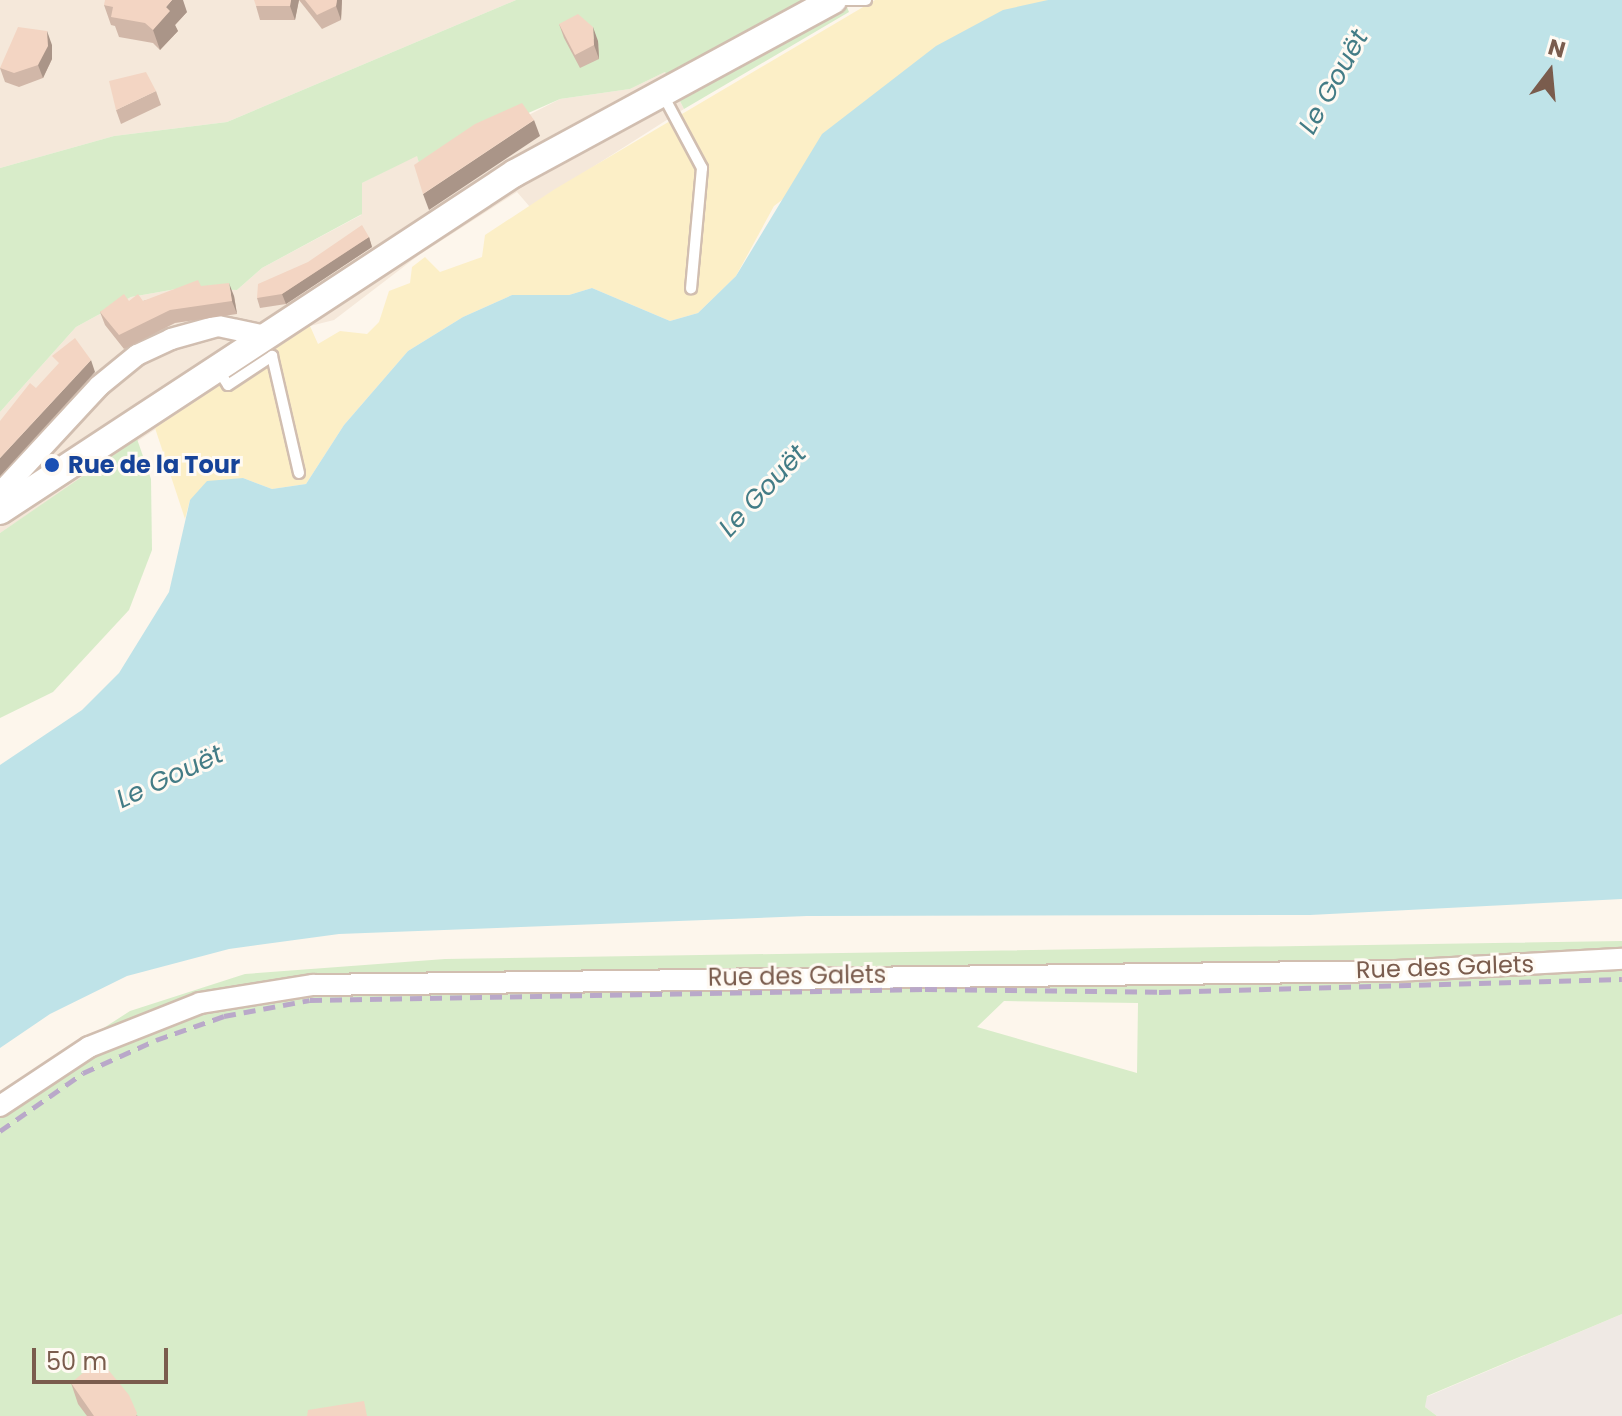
<!DOCTYPE html>
<meta charset="utf-8">
<style>
body{margin:0}
#map{position:relative;width:1622px;height:1416px;overflow:hidden;background:#fdf6ec;font-family:Poppins,sans-serif}
div>[style]{position:absolute}
.residential>*{inset:0;background:#f5e8da}
.industrial>*{inset:0;background:#efe9e4}
.green>*{inset:0;background:#d8ecc9}
.sand>*{inset:0;background:#fcefc7}
.water>*{inset:0;background:#bfe3e8}
.roads{filter:drop-shadow(2px 0 #d1beb0) drop-shadow(-2px 0 #d1beb0) drop-shadow(0 2px #d1beb0) drop-shadow(0 -2px #d1beb0)}
.lane>*{height:10px;margin:-5px;padding:0 5px;transform-origin:5px;border-radius:5px;background:#fff}
.street>*{height:20px;margin:-10px;padding:0 10px;transform-origin:10px;border-radius:10px;background:#fff}
.secondary>*{height:26px;margin:-13px;padding:0 13px;transform-origin:13px;border-radius:13px;background:#fff}
.rail>*{height:5px;margin-top:-2.5px;transform-origin:0;background:repeating-linear-gradient(90deg,#b9a8c9 0 12px,transparent 0 20px)}
.wall>*{inset:0;background:#d1b7a8}
.shaded-wall>*{inset:0;background:#aa9588}
.building>*{inset:0;background:#f3d5c3}
.dots>*{width:22px;height:22px;translate:-50% -50%;box-sizing:border-box;border:4px solid #fffaf3;border-radius:50%}
span{translate:-50% -50%;white-space:nowrap;text-align:center;line-height:1.15;-webkit-text-stroke:6px #fffaf3;paint-order:stroke}
.transit-label{font-size:24px;color:#164399;font-weight:700}
.left{translate:0 -50%;text-align:left}
.street-label{font-size:24px;color:#7a5c4d}
.water-label{font-size:26px;color:#437c86;font-style:italic}
.north{position:absolute;left:1510px;top:32px;width:80px;height:80px;-webkit-text-stroke:6px #fffaf3;paint-order:stroke;rotate:16deg;font-size:22px;font-weight:700;line-height:32px;text-align:center;color:#7a5c4d}
.north::after{content:'';display:block;margin:auto;width:28px;height:36px;background:#7a5c4d;clip-path:polygon(50% 0,100% 100%,50% 72%,0 100%)}
.scale{position:absolute;left:32px;top:1348px;width:136px;height:36px;box-sizing:border-box;border:4px solid #7a5c4d;border-top:0;padding-left:10px;font-size:24px;line-height:28px;white-space:nowrap;color:#7a5c4d;-webkit-text-stroke:6px #fffaf3;paint-order:stroke}
</style>
<div id="map">
<div class="residential">
<i style="clip-path:polygon(0 0,516px 0,227px 122px,114px 136px,0 168px)"></i>
<i style="clip-path:polygon(665px 72px,684px 109px,530px 207px,517px 192px,419px 255px,334px 320px,310px 326px,0 533px,0 412px,76px 327px,131px 297px,182px 288px,237px 290px,262px 268px,361px 215px,362px 183px,417px 155px,421px 170px,560px 99px,630px 89px)"></i>
</div>
<div class="industrial">
<i style="clip-path:polygon(1622px 1314px,1622px 1416px,1437px 1416px,1425px 1407px,1426px 1397px)"></i>
</div>
<div class="green">
<i style="clip-path:polygon(516px 0,844px 0,849px 12px,684px 109px,665px 72px,630px 89px,560px 99px,488px 131px,421px 170px,417px 156px,362px 183px,362px 214px,262px 268px,237px 290px,182px 288px,131px 297px,76px 327px,0 412px,0 168px,114px 136px,227px 122px)"></i>
<i style="clip-path:polygon(137px 439px,151px 479px,152px 550px,129px 610px,53px 692px,0 718px,0 533px)"></i>
<i style="clip-path:polygon(evenodd,1622px 941px,1622px 1314px,1427px 1396px,1425px 1407px,1437px 1416px,0 1416px,0 1095px,130px 1011px,245px 974px,445px 959px,1622px 941px,1004px 1001px,1138px 1003px,1137px 1073px,977px 1027px,1004px 1001px)"></i>
</div>
<div class="sand">
<i style="clip-path:polygon(875px 0,1048px 0,774px 206px,736px 276px,698px 313px,670px 321px,592px 288px,569px 295px,512px 295px,463px 317px,408px 351px,344px 425px,306px 484px,272px 489px,243px 478px,190px 500px,185px 519px,155px 428px,310px 326px,318px 344px,340px 331px,367px 334px,379px 322px,389px 291px,410px 283px,412px 267px,425px 257px,440px 272px,482px 257px,485px 235px,555px 189px)"></i>
</div>
<div class="water">
<i style="clip-path:polygon(1048px 0,1622px 0,1622px 899px,1310px 915px,807px 916px,339px 934px,229px 949px,127px 976px,50px 1014px,0 1048px,0 765px,82px 710px,119px 673px,169px 592px,190px 500px,207px 481px,243px 478px,272px 489px,306px 484px,344px 425px,408px 351px,463px 317px,512px 295px,569px 295px,592px 288px,670px 321px,698px 313px,736px 276px,822px 134px,936px 46px,1003px 10px)"></i>
</div>
<div class="roads">
<div class="lane">
<i style="left:834px;top:0;width:32px"></i>
<i style="left:663px;top:95px;width:83px;rotate:61.9deg"></i>
<i style="left:702px;top:168px;width:121px;rotate:95.2deg"></i>
<i style="left:217px;top:368px;width:20px;rotate:57deg"></i>
<i style="left:228px;top:385px;width:53px;rotate:-33.4deg"></i>
<i style="left:272px;top:356px;width:120px;rotate:77deg"></i>
</div>
<div class="street">
<i style="left:0;top:493px;width:146px;rotate:-47.2deg"></i>
<i style="left:99px;top:386px;width:49px;rotate:-39.2deg"></i>
<i style="left:137px;top:355px;width:38px;rotate:-25deg"></i>
<i style="left:171px;top:339px;width:49px;rotate:-15.5deg"></i>
<i style="left:218px;top:326px;width:44px;rotate:11.8deg"></i>
<i style="left:0;top:1106px;width:107px;rotate:-33.5deg"></i>
<i style="left:89px;top:1047px;width:119px;rotate:-21.6deg"></i>
<i style="left:200px;top:1003px;width:114px;rotate:-9.1deg"></i>
<i style="left:313px;top:985px;width:1084px;rotate:-0.74deg"></i>
<i style="left:1397px;top:971px;width:225px;rotate:-3.1deg"></i>
</div>
<div class="secondary">
<i style="left:0;top:511px;width:616px;rotate:-33.28deg"></i>
<i style="left:515px;top:173px;width:362px;rotate:-28.5deg"></i>
</div>
</div>
<div class="rail">
<i style="left:0;top:1131px;width:101px;rotate:-34.9deg"></i>
<i style="left:83px;top:1073px;width:80px;rotate:-24.3deg"></i>
<i style="left:156px;top:1040px;width:72px;rotate:-19.4deg"></i>
<i style="left:224px;top:1016px;width:87px;rotate:-10.5deg"></i>
<i style="left:310px;top:1000px;width:615px;rotate:-1.02deg"></i>
<i style="left:925px;top:989px;width:234px;rotate:0.7deg"></i>
<i style="left:1159px;top:992px;width:463px;rotate:-1.6deg"></i>
</div>
<div class="wall">
<i style="clip-path:polygon(299px 0,295px 20px,260px 20px,256px 6px)"></i>
<i style="clip-path:polygon(299px 0,342px 0,341px 20px,322px 29px)"></i>
<i style="clip-path:polygon(104px 5px,187px 12px,175px 25px,178px 31px,160px 50px,153px 43px,119px 37px,115px 26px,111px 25px)"></i>
<i style="clip-path:polygon(559px 24px,598px 41px,599px 59px,580px 68px,564px 38px)"></i>
<i style="clip-path:polygon(52px 45px,52px 59px,43px 78px,19px 87px,5px 82px,0 68px)"></i>
<i style="clip-path:polygon(156px 91px,161px 105px,121px 124px,116px 110px)"></i>
<i style="clip-path:polygon(369px 237px,372px 247px,286px 304px,260px 308px,257px 298px)"></i>
<i style="clip-path:polygon(201px 286px,234px 296px,237px 314px,175px 323px,124px 349px,105px 325px,100px 312px,129px 301px,143px 301px)"></i>
<i style="clip-path:polygon(71px 1383px,138px 1416px,87px 1416px,78px 1404px)"></i>
</div>
<div class="shaded-wall">
<i style="clip-path:polygon(172px 0,183px 0,187px 12px,175px 25px,178px 31px,160px 50px,153px 30px,166px 7px)"></i>
<i style="clip-path:polygon(291px 0,299px 0,295px 20px,290px 6px)"></i>
<i style="clip-path:polygon(337px 0,342px 0,341px 20px,336px 6px)"></i>
<i style="clip-path:polygon(593px 27px,598px 41px,599px 59px,594px 45px)"></i>
<i style="clip-path:polygon(47px 31px,52px 45px,52px 59px,43px 78px,38px 65px)"></i>
<i style="clip-path:polygon(534px 120px,540px 136px,429px 210px,423px 194px)"></i>
<i style="clip-path:polygon(369px 237px,372px 247px,286px 304px,282px 294px)"></i>
<i style="clip-path:polygon(229px 283px,234px 296px,237px 314px,232px 301px)"></i>
<i style="clip-path:polygon(91px 360px,95px 372px,0 476px,0 458px)"></i>
</div>
<div class="building">
<i style="clip-path:polygon(105px 0,172px 0,166px 7px,170px 11px,153px 30px,145px 23px,111px 17px,113px 7px,104px 5px)"></i>
<i style="clip-path:polygon(254px 0,291px 0,290px 6px,256px 6px)"></i>
<i style="clip-path:polygon(305px 0,337px 0,336px 6px,317px 15px)"></i>
<i style="clip-path:polygon(578px 14px,593px 27px,594px 45px,575px 55px,559px 24px)"></i>
<i style="clip-path:polygon(18px 27px,47px 31px,48px 46px,38px 65px,14px 73px,0 68px)"></i>
<i style="clip-path:polygon(146px 72px,156px 91px,116px 110px,109px 81px)"></i>
<i style="clip-path:polygon(522px 103px,534px 120px,423px 194px,414px 165px,475px 124px)"></i>
<i style="clip-path:polygon(362px 225px,369px 237px,282px 294px,257px 298px,258px 284px,308px 262px)"></i>
<i style="clip-path:polygon(198px 280px,201px 286px,229px 283px,232px 301px,170px 310px,119px 335px,100px 312px,124px 294px,129px 301px,138px 294px,143px 301px)"></i>
<i style="clip-path:polygon(75px 338px,91px 360px,0 458px,0 421px,30px 383px,36px 388px,59px 363px,52px 356px)"></i>
<i style="clip-path:polygon(101px 1361px,129px 1395px,137px 1413px,136px 1416px,94px 1416px,71px 1383px,84px 1372px,84px 1366px)"></i>
<i style="clip-path:polygon(364px 1401px,367px 1416px,307px 1416px,308px 1410px)"></i>
</div>
<div class="dots">
<i style="left:52px;top:465px;background:#1a4fb4"></i>
</div>
<div class="transit-label">
<span class="left" style="left:68px;top:465px">Rue de la Tour</span>
</div>
<div class="street-label">
<span style="left:1445px;top:967px;rotate:-2deg">Rue des Galets</span>
<span style="left:797px;top:976px;rotate:-1deg">Rue des Galets</span>
</div>
<div class="water-label">
<span style="left:1334px;top:82px;rotate:-61deg">Le Gouët</span>
<span style="left:763px;top:491px;rotate:-47deg">Le Gouët</span>
<span style="left:170px;top:777px;rotate:-25deg">Le Gouët</span>
</div>
<div class="north">N</div>
<div class="scale">50 m</div>
</div>
